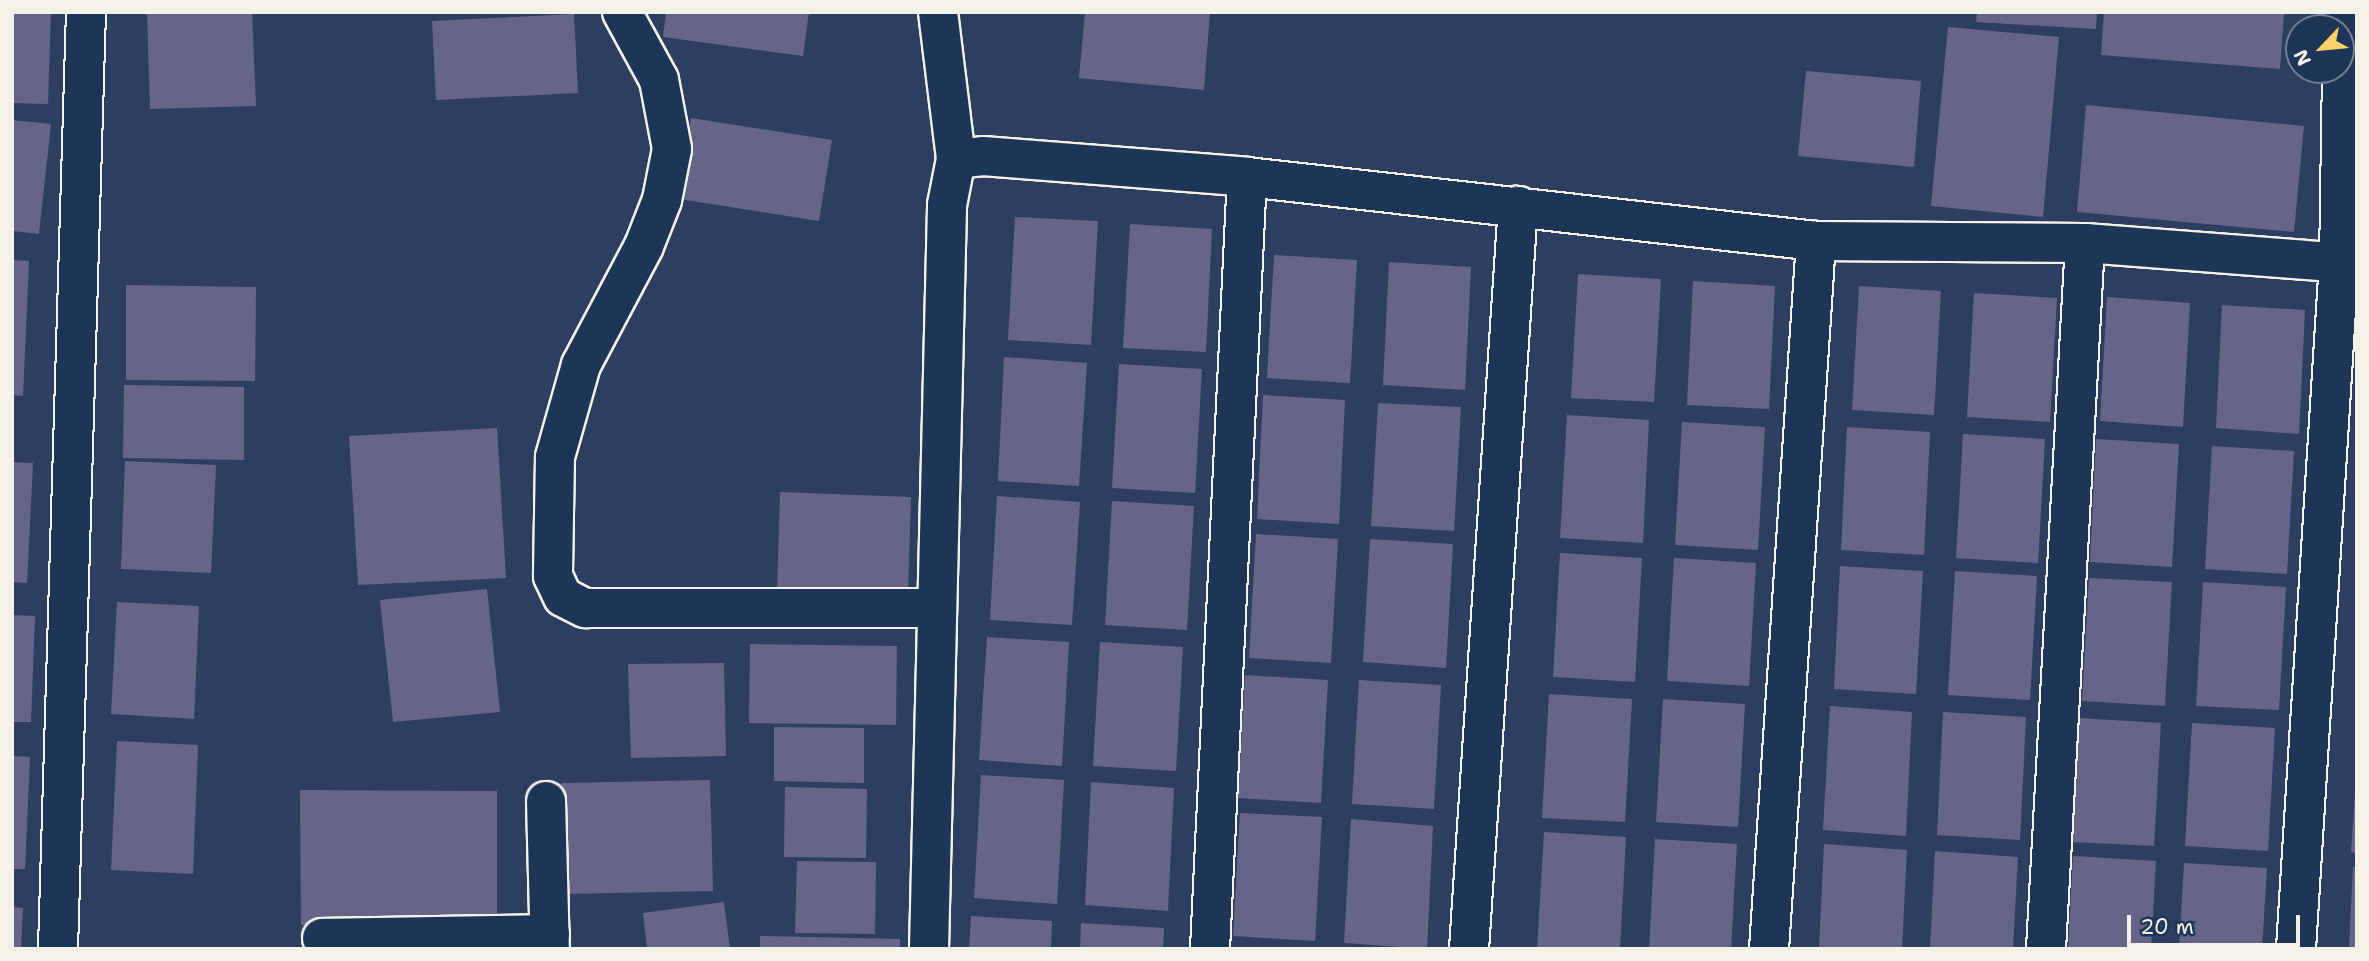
<!DOCTYPE html>
<style>
body{margin:0}
#map{position:relative;width:2369px;height:961px;overflow:hidden;background:#2c3f61;font-family:"Shantell Sans",sans-serif}
div>[style]{position:absolute}
.building>*{inset:0;background:#666588}
.roads{filter:drop-shadow(2px 0 #f4f1e8) drop-shadow(-2px 0 #f4f1e8) drop-shadow(0 2px #f4f1e8) drop-shadow(0 -2px #f4f1e8)}
.minor>*{height:38px;margin:-19px;padding:0 19px;transform-origin:19px;border-radius:19px;background:#1d3557}
span{translate:-50% -50%;white-space:nowrap;text-align:center;line-height:1.15;-webkit-text-stroke:5px #1d3557;paint-order:stroke}
.frame{position:absolute;inset:0;border:14px solid #f4f1e8;pointer-events:none}
.north{position:absolute;left:2285px;top:14px;width:70px;height:70px;box-sizing:border-box;background:#1d3557;border:2px solid #738091;border-radius:50%;rotate:244deg;font-size:19px;font-weight:700;line-height:28px;text-align:center;color:#f4f1e8}
.north::after{content:'';display:block;margin:auto;width:24px;height:32px;background:#ffd166;clip-path:polygon(50% 0,100% 100%,50% 72%,0 100%)}
.scale{position:absolute;left:2127px;top:915px;width:173px;height:32px;box-sizing:border-box;border:4px solid #f4f1e8;border-top:0;padding-left:9px;font-size:21px;line-height:24px;white-space:nowrap;color:#f4f1e8;-webkit-text-stroke:5px #1d3557;paint-order:stroke}
</style>
<div id="map">
<div class="building">
<i style="clip-path:polygon(12px 12px,51px 12px,48px 104px,12px 103px)"></i>
<i style="clip-path:polygon(147px 12px,252px 12px,256px 106px,150px 109px)"></i>
<i style="clip-path:polygon(666px 12px,809px 12px,803px 56px,663px 37px)"></i>
<i style="clip-path:polygon(1085px 12px,1210px 12px,1204px 90px,1079px 78px)"></i>
<i style="clip-path:polygon(1977px 12px,2097px 12px,2096px 29px,1976px 22px)"></i>
<i style="clip-path:polygon(2104px 12px,2284px 12px,2280px 69px,2101px 55px)"></i>
<i style="clip-path:polygon(574px 14px,578px 93px,436px 100px,432px 21px)"></i>
<i style="clip-path:polygon(1948px 27px,2059px 37px,2043px 217px,1931px 206px)"></i>
<i style="clip-path:polygon(1806px 71px,1921px 81px,1914px 167px,1798px 156px)"></i>
<i style="clip-path:polygon(2086px 105px,2304px 126px,2294px 232px,2077px 212px)"></i>
<i style="clip-path:polygon(691px 118px,832px 140px,819px 221px,679px 199px)"></i>
<i style="clip-path:polygon(12px 120px,51px 124px,39px 234px,12px 231px)"></i>
<i style="clip-path:polygon(1015px 217px,1098px 221px,1091px 345px,1008px 340px)"></i>
<i style="clip-path:polygon(1130px 224px,1212px 229px,1206px 352px,1123px 348px)"></i>
<i style="clip-path:polygon(1274px 255px,1357px 260px,1350px 383px,1267px 378px)"></i>
<i style="clip-path:polygon(12px 260px,29px 261px,23px 396px,12px 395px)"></i>
<i style="clip-path:polygon(1389px 262px,1471px 267px,1465px 390px,1383px 385px)"></i>
<i style="clip-path:polygon(1578px 274px,1661px 279px,1654px 402px,1571px 398px)"></i>
<i style="clip-path:polygon(1693px 281px,1775px 286px,1769px 409px,1687px 405px)"></i>
<i style="clip-path:polygon(126px 285px,256px 287px,255px 381px,126px 380px)"></i>
<i style="clip-path:polygon(1859px 286px,1941px 291px,1934px 415px,1852px 410px)"></i>
<i style="clip-path:polygon(1974px 293px,2057px 298px,2050px 422px,1967px 417px)"></i>
<i style="clip-path:polygon(2107px 297px,2190px 303px,2183px 427px,2100px 421px)"></i>
<i style="clip-path:polygon(2222px 305px,2305px 310px,2299px 434px,2216px 428px)"></i>
<i style="clip-path:polygon(1004px 357px,1087px 363px,1079px 486px,998px 481px)"></i>
<i style="clip-path:polygon(1119px 364px,1202px 369px,1195px 493px,1112px 488px)"></i>
<i style="clip-path:polygon(124px 385px,244px 387px,244px 460px,123px 458px)"></i>
<i style="clip-path:polygon(1263px 395px,1345px 400px,1339px 524px,1257px 519px)"></i>
<i style="clip-path:polygon(1378px 403px,1461px 407px,1454px 531px,1371px 526px)"></i>
<i style="clip-path:polygon(1567px 415px,1649px 420px,1643px 543px,1560px 538px)"></i>
<i style="clip-path:polygon(1682px 422px,1765px 427px,1758px 550px,1675px 545px)"></i>
<i style="clip-path:polygon(1847px 427px,1930px 432px,1924px 555px,1841px 550px)"></i>
<i style="clip-path:polygon(497px 428px,506px 578px,358px 585px,349px 436px)"></i>
<i style="clip-path:polygon(1963px 434px,2045px 439px,2038px 563px,1956px 558px)"></i>
<i style="clip-path:polygon(2096px 439px,2179px 444px,2172px 567px,2090px 562px)"></i>
<i style="clip-path:polygon(2212px 446px,2294px 451px,2287px 574px,2205px 569px)"></i>
<i style="clip-path:polygon(125px 461px,216px 465px,211px 573px,121px 569px)"></i>
<i style="clip-path:polygon(12px 462px,33px 463px,27px 583px,12px 582px)"></i>
<i style="clip-path:polygon(780px 492px,911px 497px,908px 596px,777px 592px)"></i>
<i style="clip-path:polygon(997px 496px,1080px 502px,1072px 625px,990px 620px)"></i>
<i style="clip-path:polygon(1112px 501px,1194px 506px,1187px 630px,1105px 625px)"></i>
<i style="clip-path:polygon(1256px 534px,1338px 539px,1331px 663px,1249px 658px)"></i>
<i style="clip-path:polygon(1370px 539px,1453px 544px,1446px 668px,1363px 662px)"></i>
<i style="clip-path:polygon(1560px 553px,1642px 558px,1635px 682px,1553px 677px)"></i>
<i style="clip-path:polygon(1674px 558px,1756px 563px,1749px 686px,1667px 681px)"></i>
<i style="clip-path:polygon(1840px 566px,1923px 571px,1916px 694px,1834px 689px)"></i>
<i style="clip-path:polygon(1955px 571px,2037px 576px,2030px 700px,1948px 695px)"></i>
<i style="clip-path:polygon(2089px 578px,2172px 582px,2165px 706px,2082px 701px)"></i>
<i style="clip-path:polygon(2203px 582px,2286px 587px,2279px 710px,2196px 706px)"></i>
<i style="clip-path:polygon(487px 589px,500px 712px,393px 722px,380px 600px)"></i>
<i style="clip-path:polygon(117px 602px,199px 606px,194px 719px,111px 714px)"></i>
<i style="clip-path:polygon(12px 615px,35px 616px,31px 722px,12px 722px)"></i>
<i style="clip-path:polygon(987px 637px,1069px 642px,1062px 766px,979px 760px)"></i>
<i style="clip-path:polygon(1100px 642px,1183px 647px,1176px 771px,1093px 766px)"></i>
<i style="clip-path:polygon(750px 644px,897px 646px,896px 725px,749px 723px)"></i>
<i style="clip-path:polygon(724px 663px,726px 756px,631px 758px,628px 664px)"></i>
<i style="clip-path:polygon(1245px 675px,1328px 680px,1321px 803px,1238px 798px)"></i>
<i style="clip-path:polygon(1359px 680px,1441px 685px,1434px 809px,1352px 804px)"></i>
<i style="clip-path:polygon(1549px 694px,1632px 699px,1625px 822px,1542px 818px)"></i>
<i style="clip-path:polygon(1663px 699px,1745px 704px,1738px 827px,1656px 822px)"></i>
<i style="clip-path:polygon(1830px 706px,1912px 712px,1906px 836px,1823px 830px)"></i>
<i style="clip-path:polygon(1943px 712px,2026px 717px,2020px 840px,1937px 835px)"></i>
<i style="clip-path:polygon(2079px 718px,2161px 723px,2154px 846px,2072px 842px)"></i>
<i style="clip-path:polygon(2192px 723px,2275px 728px,2268px 851px,2185px 846px)"></i>
<i style="clip-path:polygon(774px 727px,864px 728px,864px 783px,774px 781px)"></i>
<i style="clip-path:polygon(117px 741px,198px 745px,193px 874px,111px 870px)"></i>
<i style="clip-path:polygon(12px 756px,30px 757px,25px 869px,12px 869px)"></i>
<i style="clip-path:polygon(981px 775px,1064px 780px,1057px 904px,974px 898px)"></i>
<i style="clip-path:polygon(710px 780px,713px 891px,565px 894px,562px 783px)"></i>
<i style="clip-path:polygon(1091px 782px,1174px 788px,1168px 911px,1085px 905px)"></i>
<i style="clip-path:polygon(785px 787px,867px 789px,866px 858px,784px 857px)"></i>
<i style="clip-path:polygon(300px 790px,497px 791px,497px 926px,301px 925px)"></i>
<i style="clip-path:polygon(2355px 794px,2357px 794px,2357px 853px,2351px 852px)"></i>
<i style="clip-path:polygon(1240px 813px,1322px 817px,1315px 941px,1233px 936px)"></i>
<i style="clip-path:polygon(1351px 819px,1433px 826px,1427px 949px,1344px 943px)"></i>
<i style="clip-path:polygon(1544px 832px,1626px 837px,1620px 949px,1537px 949px)"></i>
<i style="clip-path:polygon(1655px 839px,1737px 844px,1731px 949px,1649px 949px)"></i>
<i style="clip-path:polygon(1824px 844px,1907px 850px,1902px 949px,1819px 949px)"></i>
<i style="clip-path:polygon(1935px 851px,2018px 857px,2013px 949px,1930px 949px)"></i>
<i style="clip-path:polygon(2073px 856px,2156px 861px,2151px 949px,2068px 949px)"></i>
<i style="clip-path:polygon(797px 861px,876px 862px,875px 934px,795px 933px)"></i>
<i style="clip-path:polygon(2184px 863px,2267px 868px,2262px 949px,2179px 949px)"></i>
<i style="clip-path:polygon(2353px 867px,2357px 867px,2357px 949px,2349px 949px)"></i>
<i style="clip-path:polygon(724px 902px,730px 949px,647px 949px,643px 913px)"></i>
<i style="clip-path:polygon(12px 907px,23px 908px,21px 949px,12px 949px)"></i>
<i style="clip-path:polygon(971px 916px,1052px 921px,1051px 949px,969px 949px)"></i>
<i style="clip-path:polygon(1081px 923px,1164px 928px,1163px 949px,1080px 949px)"></i>
<i style="clip-path:polygon(760px 936px,900px 939px,900px 949px,760px 949px)"></i>
</div>
<div class="roads">
<div class="minor">
<i style="left:622px;top:12px;width:77px;rotate:61.4deg"></i>
<i style="left:659px;top:80px;width:70px;rotate:79.3deg"></i>
<i style="left:672px;top:149px;width:52px;rotate:101.1deg"></i>
<i style="left:662px;top:200px;width:49px;rotate:111.4deg"></i>
<i style="left:644px;top:246px;width:135px;rotate:117.9deg"></i>
<i style="left:581px;top:365px;width:96px;rotate:105.8deg"></i>
<i style="left:555px;top:457px;width:119px;rotate:91deg"></i>
<i style="left:553px;top:576px;width:23px;rotate:65deg"></i>
<i style="left:563px;top:597px;width:25px;rotate:27deg"></i>
<i style="left:585px;top:608px;width:351px"></i>
<i style="left:938px;top:12px;width:148px;rotate:83deg"></i>
<i style="left:546px;top:801px;width:148px;rotate:88.5deg"></i>
<i style="left:322px;top:938px;width:228px;rotate:-1deg"></i>
<i style="left:58px;top:949px;width:937px;rotate:-88.29deg"></i>
<i style="left:929px;top:949px;width:744px;rotate:-88.61deg"></i>
<i style="left:947px;top:205px;width:47px;rotate:-78.9deg"></i>
<i style="left:956px;top:159px;width:27px;rotate:-6deg"></i>
<i style="left:983px;top:156px;width:265px;rotate:4.5deg"></i>
<i style="left:1247px;top:177px;width:573px;rotate:6.42deg"></i>
<i style="left:1816px;top:241px;width:269px;rotate:0.4deg"></i>
<i style="left:2085px;top:243px;width:273px;rotate:4.4deg"></i>
<i style="left:1210px;top:949px;width:773px;rotate:-87.26deg"></i>
<i style="left:1469px;top:949px;width:745px;rotate:-86.23deg"></i>
<i style="left:1769px;top:949px;width:710px;rotate:-86.2deg"></i>
<i style="left:2046px;top:949px;width:707px;rotate:-86.84deg"></i>
<i style="left:2296px;top:949px;width:688px;rotate:-86.42deg"></i>
<i style="left:2339px;top:262px;width:250px;rotate:-89.1deg"></i>
</div>
</div>
<div class="frame"></div>
<div class="north">N</div>
<div class="scale">20 m</div>
</div>
